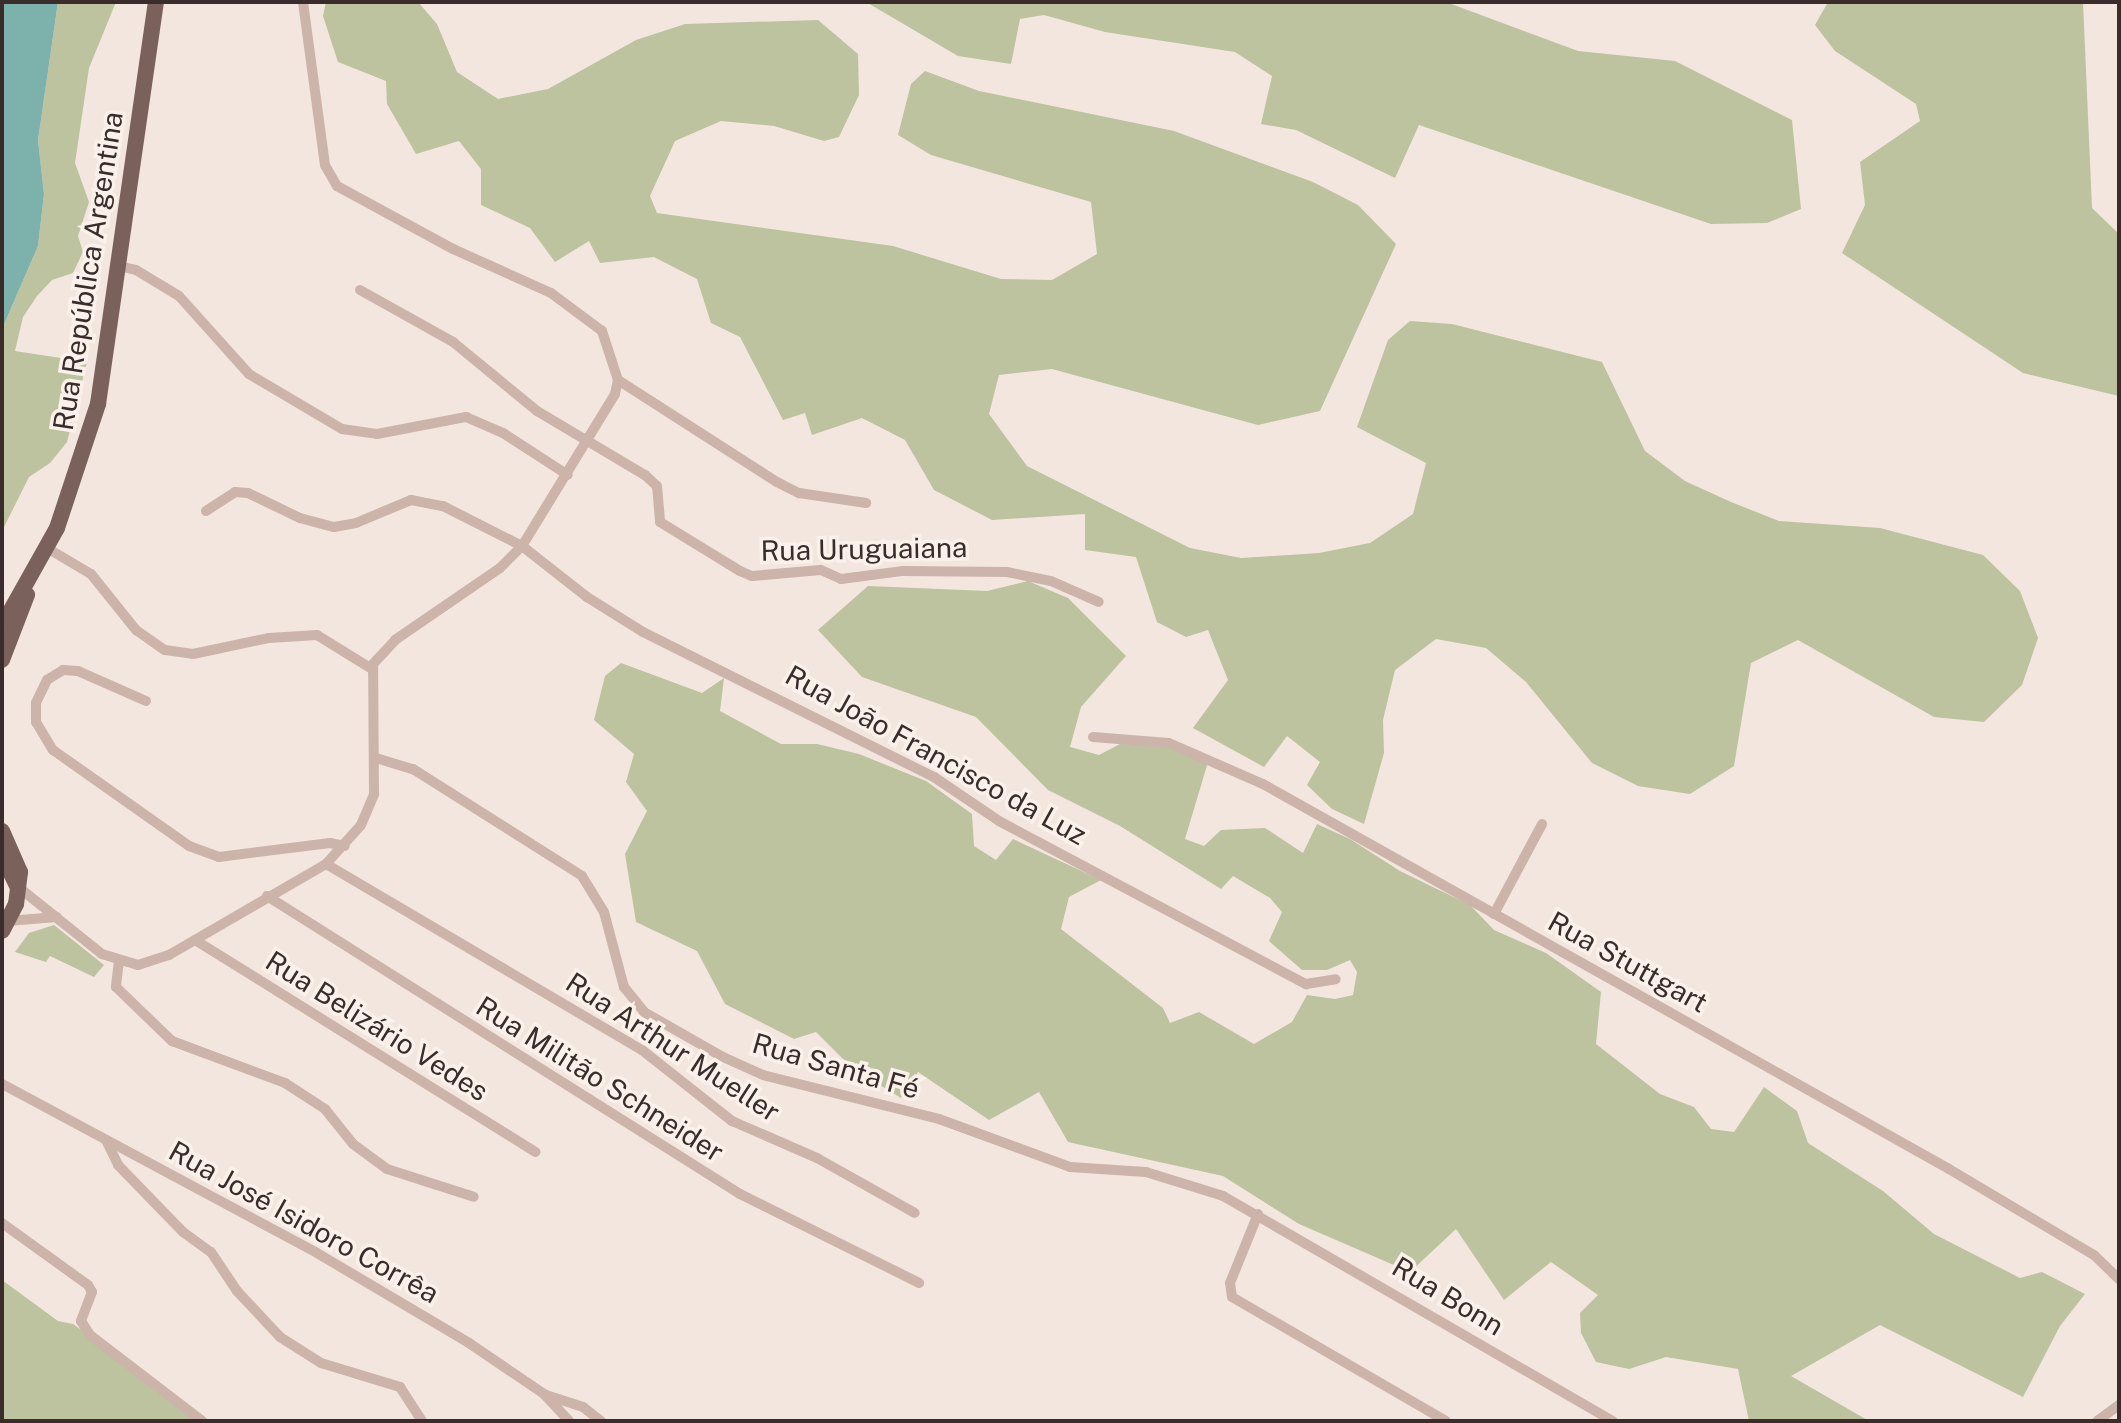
<!DOCTYPE html>
<meta charset="utf-8">
<style>
body{margin:0}
#map{position:relative;width:2121px;height:1423px;overflow:hidden;background:#f3e6df;font-family:"Public Sans",sans-serif}
div>[style]{position:absolute}
.green>*{inset:0;background:#bcc39e}
.water>*{inset:0;background:#7db1ab}
.street>*{height:10px;margin:-5px;padding:0 5px;transform-origin:5px;border-radius:5px;background:#ccb4aa}
.primary>*{height:16px;margin:-8px;padding:0 8px;transform-origin:8px;border-radius:8px;background:#7b615b}
span{translate:-50% -50%;white-space:nowrap;text-align:center;line-height:1.15;-webkit-text-stroke:7px #faf1eb;paint-order:stroke}
.street-label{font-size:28px;color:#392c2a}
.frame{position:absolute;inset:0;border:4px solid #392c2a;pointer-events:none}
</style>
<div id="map">
<div class="green">
<i style="clip-path:polygon(58px 2px,116px 2px,89px 68px,75px 163px,89px 202px,78px 236px,83px 252px,73px 273px,52px 280px,37px 296px,23px 317px,15px 351px,87px 362px,67px 442px,50px 463px,29px 477px,2px 531px,2px 329px,38px 246px,44px 194px,38px 140px)"></i>
<i style="clip-path:polygon(326px 2px,418px 2px,437px 24px,457px 72px,498px 99px,548px 89px,636px 40px,685px 24px,818px 20px,858px 54px,859px 95px,839px 137px,824px 141px,774px 126px,721px 121px,675px 141px,650px 196px,657px 213px,893px 246px,1001px 279px,1052px 280px,1097px 254px,1091px 202px,931px 155px,898px 135px,911px 84px,925px 71px,979px 91px,1174px 131px,1313px 182px,1358px 205px,1396px 244px,1320px 411px,1258px 425px,1052px 369px,999px 375px,989px 414px,1027px 466px,1190px 548px,1241px 558px,1319px 553px,1370px 543px,1413px 514px,1426px 463px,1357px 427px,1388px 340px,1410px 321px,1452px 324px,1602px 362px,1645px 451px,1685px 481px,1731px 502px,1779px 521px,1880px 528px,1983px 555px,2020px 591px,2038px 638px,2022px 685px,1984px 722px,1934px 717px,1798px 640px,1751px 663px,1734px 766px,1690px 794px,1638px 786px,1592px 763px,1526px 682px,1486px 648px,1436px 639px,1395px 670px,1383px 720px,1384px 753px,1364px 824px,1332px 809px,1307px 785px,1320px 762px,1287px 736px,1264px 767px,1193px 728px,1228px 680px,1208px 630px,1186px 637px,1157px 622px,1136px 557px,1085px 550px,1085px 514px,992px 520px,934px 490px,905px 440px,862px 418px,812px 435px,805px 413px,783px 420px,740px 337px,711px 323px,697px 279px,654px 257px,600px 263px,589px 241px,555px 262px,530px 228px,481px 205px,481px 169px,459px 141px,416px 154px,387px 104px,386px 81px,338px 62px,323px 16px)"></i>
<i style="clip-path:polygon(866px 2px,1446px 2px,1578px 51px,1675px 61px,1792px 120px,1801px 209px,1767px 223px,1711px 224px,1419px 125px,1395px 178px,1296px 130px,1261px 124px,1272px 76px,1235px 52px,1105px 32px,1044px 15px,1020px 19px,1011px 64px,958px 56px)"></i>
<i style="clip-path:polygon(1828px 2px,2083px 2px,2092px 208px,2119px 234px,2119px 396px,2023px 373px,1842px 253px,1865px 205px,1860px 162px,1920px 121px,1916px 104px,1835px 51px,1815px 25px)"></i>
<i style="clip-path:polygon(1028px 581px,1068px 598px,1126px 656px,1081px 707px,1070px 747px,1099px 755px,1120px 744px,1169px 746px,1208px 762px,1185px 839px,1204px 846px,1221px 830px,1265px 828px,1303px 853px,1317px 824px,1350px 839px,1400px 871px,1470px 905px,1494px 930px,1546px 953px,1601px 992px,1596px 1044px,1660px 1094px,1694px 1107px,1711px 1129px,1734px 1132px,1764px 1087px,1797px 1111px,1808px 1143px,1883px 1191px,1934px 1234px,2020px 1278px,2042px 1272px,2085px 1294px,2060px 1326px,2023px 1397px,1880px 1325px,1791px 1376px,1869px 1421px,1749px 1421px,1738px 1369px,1666px 1357px,1629px 1369px,1596px 1362px,1581px 1333px,1580px 1313px,1598px 1295px,1551px 1262px,1504px 1300px,1456px 1229px,1410px 1272px,1299px 1224px,1223px 1176px,1068px 1142px,1039px 1092px,989px 1120px,918px 1072px,901px 1098px,852px 1068px,816px 1032px,794px 1039px,725px 1004px,697px 951px,636px 922px,625px 854px,647px 811px,626px 782px,634px 754px,594px 720px,605px 676px,621px 663px,702px 693px,724px 678px,720px 711px,781px 744px,817px 744px,859px 754px,926px 781px,972px 814px,974px 846px,996px 860px,1013px 839px,1101px 880px,1069px 897px,1061px 929px,1163px 1008px,1170px 1023px,1199px 1012px,1254px 1044px,1292px 1022px,1307px 995px,1335px 999px,1353px 995px,1357px 972px,1350px 960px,1327px 970px,1302px 970px,1269px 941px,1282px 912px,1270px 898px,1233px 876px,1221px 889px,1120px 826px,1048px 790px,976px 717px,862px 677px,818px 630px,868px 586px,987px 591px)"></i>
<i style="clip-path:polygon(54px 925px,104px 965px,94px 977px,50px 956px,46px 962px,15px 952px,29px 933px)"></i>
<i style="clip-path:polygon(2px 1280px,58px 1321px,73px 1324px,210px 1421px,2px 1421px)"></i>
</div>
<div class="water">
<i style="clip-path:polygon(2px 2px,58px 2px,38px 140px,44px 194px,38px 246px,2px 329px)"></i>
</div>
<div class="street">
<i style="left:119px;top:266px;width:17px;rotate:13deg"></i>
<i style="left:136px;top:270px;width:50px;rotate:31.2deg"></i>
<i style="left:179px;top:296px;width:105px;rotate:48.1deg"></i>
<i style="left:249px;top:374px;width:108px;rotate:30.6deg"></i>
<i style="left:342px;top:429px;width:35px;rotate:8deg"></i>
<i style="left:377px;top:434px;width:91px;rotate:-10.8deg"></i>
<i style="left:466px;top:417px;width:40px;rotate:23.4deg"></i>
<i style="left:503px;top:433px;width:77px;rotate:32.9deg"></i>
<i style="left:360px;top:290px;width:107px;rotate:29.2deg"></i>
<i style="left:453px;top:342px;width:109px;rotate:39.4deg"></i>
<i style="left:537px;top:411px;width:126px;rotate:30.7deg"></i>
<i style="left:645px;top:475px;width:16px;rotate:43deg"></i>
<i style="left:657px;top:486px;width:36px;rotate:85deg"></i>
<i style="left:660px;top:522px;width:94px;rotate:31.5deg"></i>
<i style="left:740px;top:571px;width:13px;rotate:23deg"></i>
<i style="left:752px;top:576px;width:69px;rotate:-5deg"></i>
<i style="left:821px;top:570px;width:22px;rotate:24deg"></i>
<i style="left:841px;top:579px;width:63px;rotate:-7.4deg"></i>
<i style="left:903px;top:571px;width:104px;rotate:0.6deg"></i>
<i style="left:1007px;top:572px;width:45px;rotate:11.6deg"></i>
<i style="left:1051px;top:581px;width:52px;rotate:23.6deg"></i>
<i style="left:618px;top:380px;width:189px;rotate:32.7deg"></i>
<i style="left:777px;top:482px;width:25px;rotate:27deg"></i>
<i style="left:799px;top:493px;width:68px;rotate:8.5deg"></i>
<i style="left:206px;top:511px;width:35px;rotate:-33deg"></i>
<i style="left:235px;top:492px;width:13px;rotate:4deg"></i>
<i style="left:248px;top:493px;width:58px;rotate:25.7deg"></i>
<i style="left:300px;top:518px;width:35px;rotate:15deg"></i>
<i style="left:334px;top:527px;width:22px;rotate:-10deg"></i>
<i style="left:356px;top:523px;width:60px;rotate:-22.7deg"></i>
<i style="left:411px;top:500px;width:33px;rotate:11deg"></i>
<i style="left:443px;top:506px;width:89px;rotate:26.9deg"></i>
<i style="left:522px;top:546px;width:83px;rotate:38.1deg"></i>
<i style="left:587px;top:597px;width:66px;rotate:32deg"></i>
<i style="left:643px;top:632px;width:325px;rotate:26.5deg"></i>
<i style="left:934px;top:777px;width:78px;rotate:34.1deg"></i>
<i style="left:999px;top:821px;width:348px;rotate:28deg"></i>
<i style="left:1306px;top:984px;width:30px;rotate:-9deg"></i>
<i style="left:47px;top:548px;width:51px;rotate:30.6deg"></i>
<i style="left:91px;top:574px;width:72px;rotate:51.2deg"></i>
<i style="left:136px;top:630px;width:35px;rotate:35deg"></i>
<i style="left:165px;top:650px;width:28px;rotate:8deg"></i>
<i style="left:193px;top:654px;width:78px;rotate:-11.9deg"></i>
<i style="left:269px;top:638px;width:48px;rotate:-3.6deg"></i>
<i style="left:317px;top:635px;width:65px;rotate:31.7deg"></i>
<i style="left:146px;top:701px;width:74px;rotate:-156.2deg"></i>
<i style="left:78px;top:671px;width:15px;rotate:-176deg"></i>
<i style="left:63px;top:670px;width:19px;rotate:148deg"></i>
<i style="left:47px;top:680px;width:25px;rotate:116deg"></i>
<i style="left:36px;top:703px;width:19px;rotate:90deg"></i>
<i style="left:36px;top:722px;width:33px;rotate:59deg"></i>
<i style="left:53px;top:750px;width:166px;rotate:35.2deg"></i>
<i style="left:189px;top:846px;width:32px;rotate:20deg"></i>
<i style="left:219px;top:857px;width:112px;rotate:-7.2deg"></i>
<i style="left:330px;top:843px;width:15px;rotate:11deg"></i>
<i style="left:1093px;top:737px;width:76px;rotate:4.5deg"></i>
<i style="left:1169px;top:743px;width:103px;rotate:23.6deg"></i>
<i style="left:1263px;top:784px;width:787px;rotate:29.3deg"></i>
<i style="left:1949px;top:1169px;width:169px;rotate:30.7deg"></i>
<i style="left:2094px;top:1255px;width:35px;rotate:44deg"></i>
<i style="left:376px;top:758px;width:39px;rotate:17deg"></i>
<i style="left:413px;top:769px;width:200px;rotate:32.3deg"></i>
<i style="left:582px;top:876px;width:42px;rotate:58.6deg"></i>
<i style="left:604px;top:912px;width:78px;rotate:75.1deg"></i>
<i style="left:624px;top:987px;width:32px;rotate:51deg"></i>
<i style="left:644px;top:1012px;width:91px;rotate:29.7deg"></i>
<i style="left:723px;top:1057px;width:44px;rotate:24.2deg"></i>
<i style="left:763px;top:1075px;width:181px;rotate:14deg"></i>
<i style="left:939px;top:1119px;width:140px;rotate:20.1deg"></i>
<i style="left:1070px;top:1167px;width:76px;rotate:3.8deg"></i>
<i style="left:1146px;top:1172px;width:81px;rotate:17.3deg"></i>
<i style="left:1223px;top:1196px;width:450px;rotate:30deg"></i>
<i style="left:326px;top:864px;width:367px;rotate:30.5deg"></i>
<i style="left:642px;top:1050px;width:115px;rotate:38.3deg"></i>
<i style="left:732px;top:1121px;width:93px;rotate:23.5deg"></i>
<i style="left:817px;top:1158px;width:112px;rotate:29.3deg"></i>
<i style="left:17px;top:886px;width:109px;rotate:38.7deg"></i>
<i style="left:102px;top:954px;width:38px;rotate:17deg"></i>
<i style="left:138px;top:965px;width:33px;rotate:-18deg"></i>
<i style="left:169px;top:955px;width:181px;rotate:-30.1deg"></i>
<i style="left:326px;top:864px;width:52px;rotate:-48.1deg"></i>
<i style="left:361px;top:825px;width:34px;rotate:-67deg"></i>
<i style="left:374px;top:794px;width:130px;rotate:-90.4deg"></i>
<i style="left:373px;top:664px;width:33px;rotate:-47deg"></i>
<i style="left:395px;top:640px;width:127px;rotate:-34.4deg"></i>
<i style="left:500px;top:568px;width:31px;rotate:-45deg"></i>
<i style="left:522px;top:546px;width:178px;rotate:-58.5deg"></i>
<i style="left:615px;top:394px;width:14px;rotate:-78deg"></i>
<i style="left:618px;top:380px;width:52px;rotate:-108.1deg"></i>
<i style="left:602px;top:331px;width:64px;rotate:-143.3deg"></i>
<i style="left:551px;top:293px;width:107px;rotate:-155.8deg"></i>
<i style="left:453px;top:249px;width:132px;rotate:-151.5deg"></i>
<i style="left:337px;top:186px;width:24px;rotate:-120deg"></i>
<i style="left:325px;top:165px;width:164px;rotate:-97.7deg"></i>
<i style="left:267px;top:896px;width:559px;rotate:32.21deg"></i>
<i style="left:740px;top:1194px;width:200px;rotate:26.4deg"></i>
<i style="left:1494px;top:914px;width:102px;rotate:-61.9deg"></i>
<i style="left:8px;top:921px;width:49px;rotate:-4.7deg"></i>
<i style="left:195px;top:940px;width:401px;rotate:31.9deg"></i>
<i style="left:119px;top:961px;width:26px;rotate:97deg"></i>
<i style="left:116px;top:987px;width:78px;rotate:44deg"></i>
<i style="left:172px;top:1041px;width:121px;rotate:20.4deg"></i>
<i style="left:285px;top:1083px;width:48px;rotate:33deg"></i>
<i style="left:325px;top:1109px;width:45px;rotate:51.3deg"></i>
<i style="left:353px;top:1144px;width:42px;rotate:36.3deg"></i>
<i style="left:387px;top:1169px;width:91px;rotate:17.8deg"></i>
<i style="left:2px;top:1084px;width:357px;rotate:28.2deg"></i>
<i style="left:317px;top:1253px;width:177px;rotate:30.6deg"></i>
<i style="left:469px;top:1343px;width:91px;rotate:34.2deg"></i>
<i style="left:544px;top:1394px;width:37px;rotate:47deg"></i>
<i style="left:106px;top:1140px;width:28px;rotate:64deg"></i>
<i style="left:118px;top:1165px;width:93px;rotate:45.9deg"></i>
<i style="left:183px;top:1232px;width:34px;rotate:36deg"></i>
<i style="left:211px;top:1252px;width:47px;rotate:56.3deg"></i>
<i style="left:237px;top:1291px;width:63px;rotate:46.9deg"></i>
<i style="left:280px;top:1337px;width:49px;rotate:32.4deg"></i>
<i style="left:321px;top:1363px;width:83px;rotate:16.9deg"></i>
<i style="left:400px;top:1387px;width:40px;rotate:57.1deg"></i>
<i style="left:1258px;top:1214px;width:74px;rotate:112.1deg"></i>
<i style="left:1230px;top:1283px;width:14px;rotate:82deg"></i>
<i style="left:1232px;top:1297px;width:247px;rotate:30.1deg"></i>
<i style="left:2px;top:1223px;width:106px;rotate:35.8deg"></i>
<i style="left:88px;top:1285px;width:8px;rotate:60deg"></i>
<i style="left:92px;top:1292px;width:31px;rotate:111deg"></i>
<i style="left:81px;top:1321px;width:17px;rotate:57deg"></i>
<i style="left:90px;top:1335px;width:141px;rotate:37.5deg"></i>
<i style="left:546px;top:1395px;width:39px;rotate:18deg"></i>
<i style="left:583px;top:1407px;width:23px;rotate:38deg"></i>
<i style="left:2097px;top:1421px;width:27px;rotate:-36deg"></i>
</div>
<div class="primary">
<i style="left:2px;top:626px;width:112px;rotate:-60.7deg"></i>
<i style="left:57px;top:528px;width:131px;rotate:-71.7deg"></i>
<i style="left:98px;top:404px;width:406px;rotate:-81.8deg"></i>
<i style="left:2px;top:660px;width:70px;rotate:-69deg"></i>
<i style="left:2px;top:831px;width:45px;rotate:66.3deg"></i>
<i style="left:20px;top:872px;width:32px;rotate:97deg"></i>
<i style="left:16px;top:904px;width:30px;rotate:117deg"></i>
<i style="left:2px;top:855px;width:34px;rotate:64deg"></i>
</div>
<div class="street-label">
<span style="left:88px;top:271px;rotate:-81deg">Rua República Argentina</span>
<span style="left:864px;top:549px;rotate:-1deg">Rua Uruguaiana</span>
<span style="left:936px;top:755px;rotate:29deg">Rua João Francisco da Luz</span>
<span style="left:1628px;top:962px;rotate:29deg">Rua Stuttgart</span>
<span style="left:377px;top:1026px;rotate:32deg">Rua Belizário Vedes</span>
<span style="left:673px;top:1047px;rotate:33deg">Rua Arthur Mueller</span>
<span style="left:836px;top:1066px;rotate:16deg">Rua Santa Fé</span>
<span style="left:600px;top:1079px;rotate:32deg">Rua Militão Schneider</span>
<span style="left:304px;top:1222px;rotate:29deg">Rua José Isidoro Corrêa</span>
<span style="left:1448px;top:1296px;rotate:31deg">Rua Bonn</span>
</div>
<div class="frame"></div>
</div>
